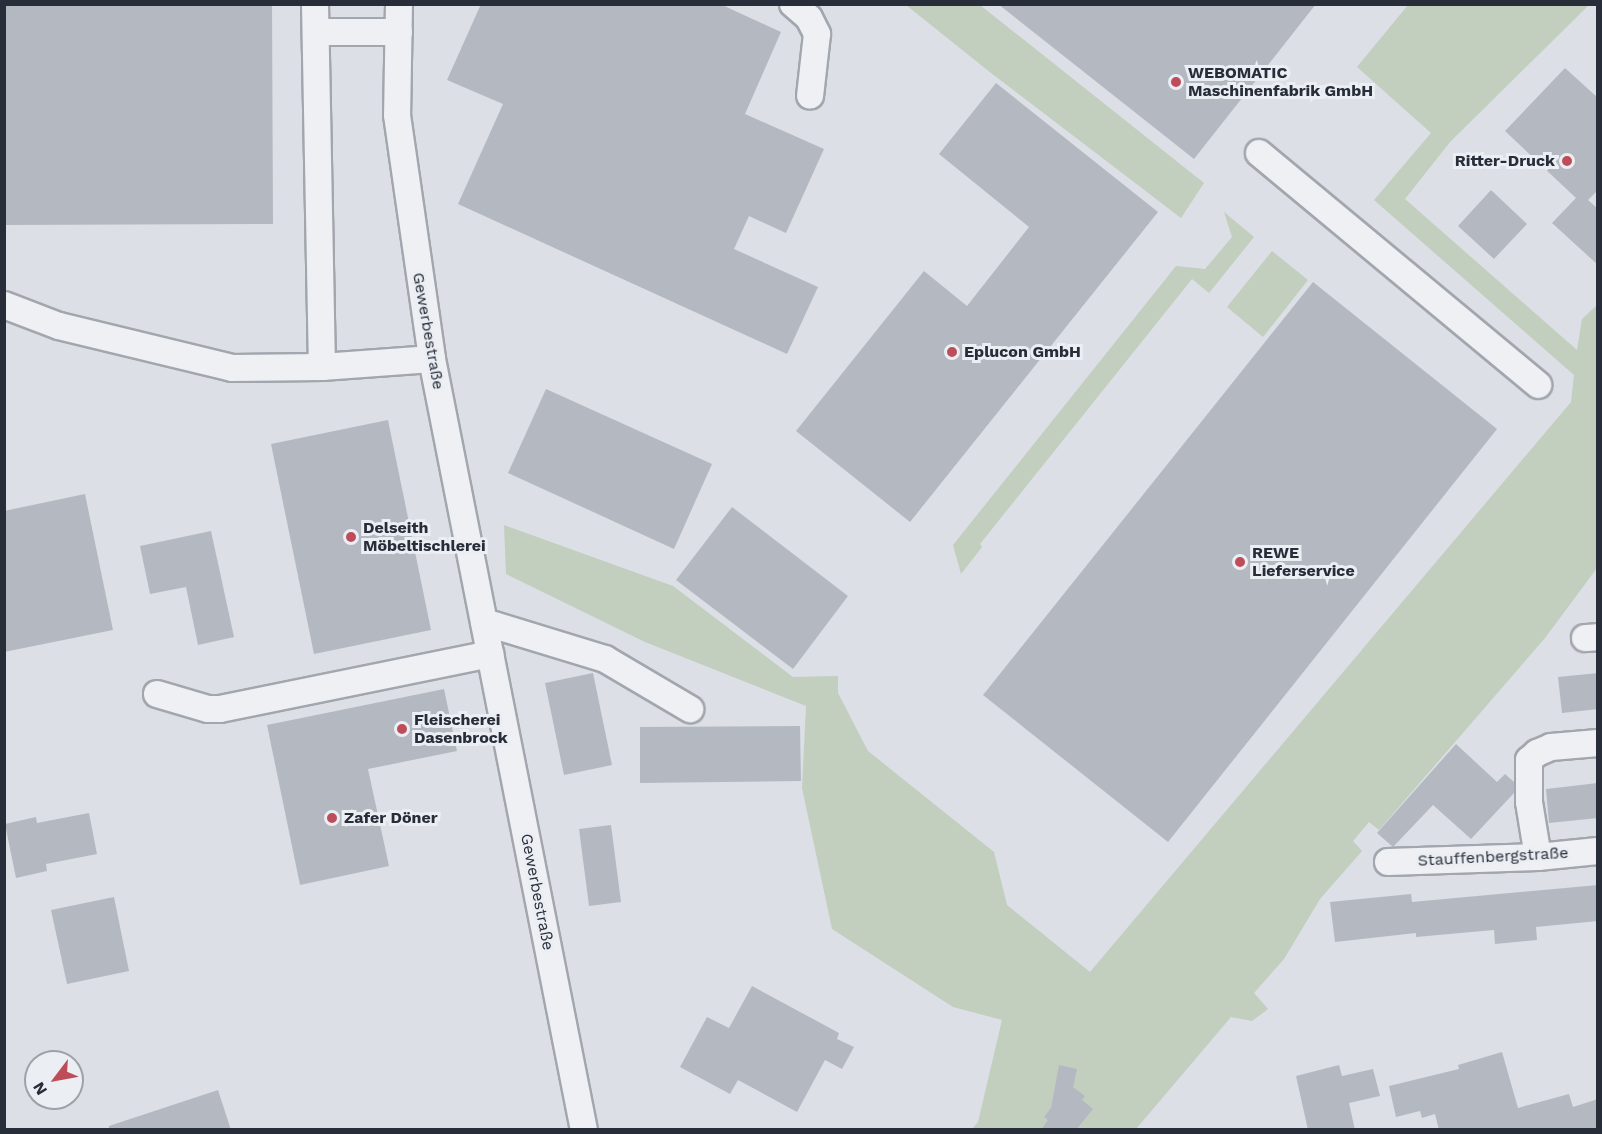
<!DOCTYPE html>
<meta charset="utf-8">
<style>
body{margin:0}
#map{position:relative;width:1602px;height:1134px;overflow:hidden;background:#dcdfe5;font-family:"Work Sans",sans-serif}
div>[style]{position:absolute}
.green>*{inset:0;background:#c2cebe}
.building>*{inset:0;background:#b4b9c1}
.roads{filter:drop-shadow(2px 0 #a2a6ae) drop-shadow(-2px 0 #a2a6ae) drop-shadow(0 2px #a2a6ae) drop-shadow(0 -2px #a2a6ae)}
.minor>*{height:26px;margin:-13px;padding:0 13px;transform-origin:13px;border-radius:13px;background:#eff0f4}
.dots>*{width:16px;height:16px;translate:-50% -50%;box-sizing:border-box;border:3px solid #ebeef3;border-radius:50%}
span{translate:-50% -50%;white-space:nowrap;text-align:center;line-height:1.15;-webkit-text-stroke:6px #ebeef3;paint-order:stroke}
.poi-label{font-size:16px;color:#282e39;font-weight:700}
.left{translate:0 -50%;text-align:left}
.right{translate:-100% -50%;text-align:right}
.street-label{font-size:16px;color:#282e39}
.frame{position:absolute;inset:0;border:6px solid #282e39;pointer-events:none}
.north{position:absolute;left:24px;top:1050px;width:60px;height:60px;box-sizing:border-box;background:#ebeef3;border:2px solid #9da1a9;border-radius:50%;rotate:238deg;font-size:16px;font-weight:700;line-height:24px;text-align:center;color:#282e39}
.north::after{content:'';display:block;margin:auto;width:21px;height:27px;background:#be4d5a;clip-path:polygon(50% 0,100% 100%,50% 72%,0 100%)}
</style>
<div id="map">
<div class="green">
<i style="clip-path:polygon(906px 5px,980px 5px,1204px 183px,1181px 218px,991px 73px)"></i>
<i style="clip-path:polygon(1408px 5px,1589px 5px,1450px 142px,1405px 199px,1577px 350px,1582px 319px,1597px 305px,1597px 568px,1545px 638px,1379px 830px,1369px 822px,1353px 841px,1362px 851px,1320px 899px,1284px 959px,1254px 993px,1268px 1009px,1252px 1021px,1231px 1017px,1136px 1129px,972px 1129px,978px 1122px,1002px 1020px,953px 1007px,832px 929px,802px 788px,806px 706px,645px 642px,506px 574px,504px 525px,673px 586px,793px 677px,838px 676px,838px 693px,868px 751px,994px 852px,1007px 905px,1090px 972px,1571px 402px,1574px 375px,1374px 200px,1431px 133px,1357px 67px)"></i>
<i style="clip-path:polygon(1224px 212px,1254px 237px,1209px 293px,1192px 279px,980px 544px,982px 547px,961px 574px,953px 545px,1176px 266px,1205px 269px,1232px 237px)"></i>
<i style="clip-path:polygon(1272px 251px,1308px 280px,1263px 337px,1227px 307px)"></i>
</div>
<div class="building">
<i style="clip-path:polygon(4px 4px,272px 4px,273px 224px,4px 225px)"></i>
<i style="clip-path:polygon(481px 4px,720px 4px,781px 32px,745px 114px,824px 149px,786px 233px,749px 216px,734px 249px,818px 287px,787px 354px,458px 204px,503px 104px,447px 80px)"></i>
<i style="clip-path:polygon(998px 4px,1316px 4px,1194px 159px)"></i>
<i style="clip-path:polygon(1565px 68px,1598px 98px,1598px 190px,1588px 200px,1598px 209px,1598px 265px,1552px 223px,1576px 198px,1505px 131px)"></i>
<i style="clip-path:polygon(996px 83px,1158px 212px,910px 522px,796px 431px,924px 271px,967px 306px,1029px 227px,939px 154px)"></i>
<i style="clip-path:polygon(1491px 190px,1527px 224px,1494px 259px,1458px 226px)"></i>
<i style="clip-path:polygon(1313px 282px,1497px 429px,1168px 842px,983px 695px)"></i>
<i style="clip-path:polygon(546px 389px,712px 464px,674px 549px,508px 473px)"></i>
<i style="clip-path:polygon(388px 420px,431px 630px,314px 654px,271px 444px)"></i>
<i style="clip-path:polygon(85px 494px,113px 630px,4px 652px,4px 511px)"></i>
<i style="clip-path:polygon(732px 507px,848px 596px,793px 669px,676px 580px)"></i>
<i style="clip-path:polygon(211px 531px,234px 637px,198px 645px,186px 587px,150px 594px,140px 546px)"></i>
<i style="clip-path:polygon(593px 673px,612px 765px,564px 775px,545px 683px)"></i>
<i style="clip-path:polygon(1598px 673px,1598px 709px,1562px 713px,1558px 677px)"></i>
<i style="clip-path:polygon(444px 689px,457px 751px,368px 769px,389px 866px,300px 885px,267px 725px)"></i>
<i style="clip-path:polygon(800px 726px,801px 781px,640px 783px,640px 727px)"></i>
<i style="clip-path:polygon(1456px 744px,1497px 782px,1505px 774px,1514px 782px,1514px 793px,1471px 839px,1433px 805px,1393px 847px,1377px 833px)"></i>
<i style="clip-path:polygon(1598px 783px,1598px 818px,1549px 823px,1546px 789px)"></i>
<i style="clip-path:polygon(89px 813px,97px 854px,46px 864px,47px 871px,16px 878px,5px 824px,36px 817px,37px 823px)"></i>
<i style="clip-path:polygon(611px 825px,621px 902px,589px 906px,579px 829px)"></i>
<i style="clip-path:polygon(1598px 885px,1598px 921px,1536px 927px,1537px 940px,1495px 944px,1494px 930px,1416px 937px,1416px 933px,1335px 942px,1330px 902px,1411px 894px,1412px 902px)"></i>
<i style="clip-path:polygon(114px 897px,129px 971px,67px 984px,51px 910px)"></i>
<i style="clip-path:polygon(752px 986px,839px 1033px,837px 1039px,854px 1047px,842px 1069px,825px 1060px,797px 1112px,738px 1080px,730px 1094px,680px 1067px,707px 1017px,729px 1028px)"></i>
<i style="clip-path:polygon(1502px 1052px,1518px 1108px,1569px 1094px,1573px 1107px,1598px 1099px,1598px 1130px,1439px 1130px,1435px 1114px,1422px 1118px,1420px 1111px,1396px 1117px,1389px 1086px,1459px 1069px,1458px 1065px)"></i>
<i style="clip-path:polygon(1059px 1065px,1077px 1069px,1073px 1087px,1085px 1096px,1082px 1100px,1093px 1109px,1076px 1130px,1041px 1130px,1048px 1120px,1044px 1117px,1051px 1108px)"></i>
<i style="clip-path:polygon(1339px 1065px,1342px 1076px,1373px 1069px,1380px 1096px,1349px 1103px,1355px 1130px,1308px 1130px,1296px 1076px)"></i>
<i style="clip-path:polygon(218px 1090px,231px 1130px,109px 1130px,109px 1126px)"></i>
</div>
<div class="roads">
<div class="minor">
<i style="left:315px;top:4px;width:363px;rotate:88.9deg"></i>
<i style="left:399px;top:4px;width:111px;rotate:91deg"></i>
<i style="left:397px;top:115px;width:246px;rotate:81.8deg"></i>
<i style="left:432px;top:359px;width:786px;rotate:78.85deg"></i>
<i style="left:793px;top:4px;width:21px;rotate:41deg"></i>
<i style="left:809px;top:18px;width:18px;rotate:63deg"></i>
<i style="left:817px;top:34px;width:62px;rotate:96.4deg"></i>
<i style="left:316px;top:32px;width:83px"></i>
<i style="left:1259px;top:153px;width:363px;rotate:39.7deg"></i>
<i style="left:4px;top:305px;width:59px;rotate:20.9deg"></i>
<i style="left:59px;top:326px;width:178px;rotate:13.6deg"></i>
<i style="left:232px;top:368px;width:90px;rotate:-0.6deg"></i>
<i style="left:322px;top:367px;width:110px;rotate:-4.2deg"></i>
<i style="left:484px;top:622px;width:127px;rotate:17deg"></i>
<i style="left:605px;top:659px;width:99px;rotate:30.5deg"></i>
<i style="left:1585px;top:638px;width:13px;rotate:-4deg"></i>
<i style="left:157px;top:694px;width:53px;rotate:16.4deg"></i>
<i style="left:208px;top:709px;width:12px"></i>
<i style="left:220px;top:709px;width:276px;rotate:-11.5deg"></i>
<i style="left:1538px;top:857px;width:56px;rotate:-99.3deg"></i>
<i style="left:1529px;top:802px;width:42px;rotate:-90deg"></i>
<i style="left:1529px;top:760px;width:11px;rotate:-41deg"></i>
<i style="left:1537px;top:753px;width:15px;rotate:-23deg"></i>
<i style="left:1551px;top:747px;width:47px;rotate:-4.9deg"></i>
<i style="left:1388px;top:862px;width:150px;rotate:-1.9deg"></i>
<i style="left:1538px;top:857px;width:60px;rotate:-5.7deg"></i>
</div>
</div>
<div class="dots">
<i style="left:1176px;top:82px;background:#be4d5a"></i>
<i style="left:1567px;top:161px;background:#be4d5a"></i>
<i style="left:952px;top:352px;background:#be4d5a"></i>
<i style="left:351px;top:537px;background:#be4d5a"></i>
<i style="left:1240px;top:562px;background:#be4d5a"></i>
<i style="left:402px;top:729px;background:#be4d5a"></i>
<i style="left:332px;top:818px;background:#be4d5a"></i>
</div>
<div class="poi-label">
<span class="left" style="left:1188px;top:82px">WEBOMATIC<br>Maschinenfabrik GmbH</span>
<span class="right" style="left:1555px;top:161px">Ritter-Druck</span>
<span class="left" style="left:964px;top:352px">Eplucon GmbH</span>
<span class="left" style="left:363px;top:537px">Delseith<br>Möbeltischlerei</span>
<span class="left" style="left:1252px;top:562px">REWE<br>Lieferservice</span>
<span class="left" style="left:414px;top:729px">Fleischerei<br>Dasenbrock</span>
<span class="left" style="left:344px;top:818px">Zafer Döner</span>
</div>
<div class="street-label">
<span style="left:428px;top:331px;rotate:80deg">Gewerbestraße</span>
<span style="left:1493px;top:857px;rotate:-3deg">Stauffenbergstraße</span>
<span style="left:537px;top:892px;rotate:79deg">Gewerbestraße</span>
</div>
<div class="frame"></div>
<div class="north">N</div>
</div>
